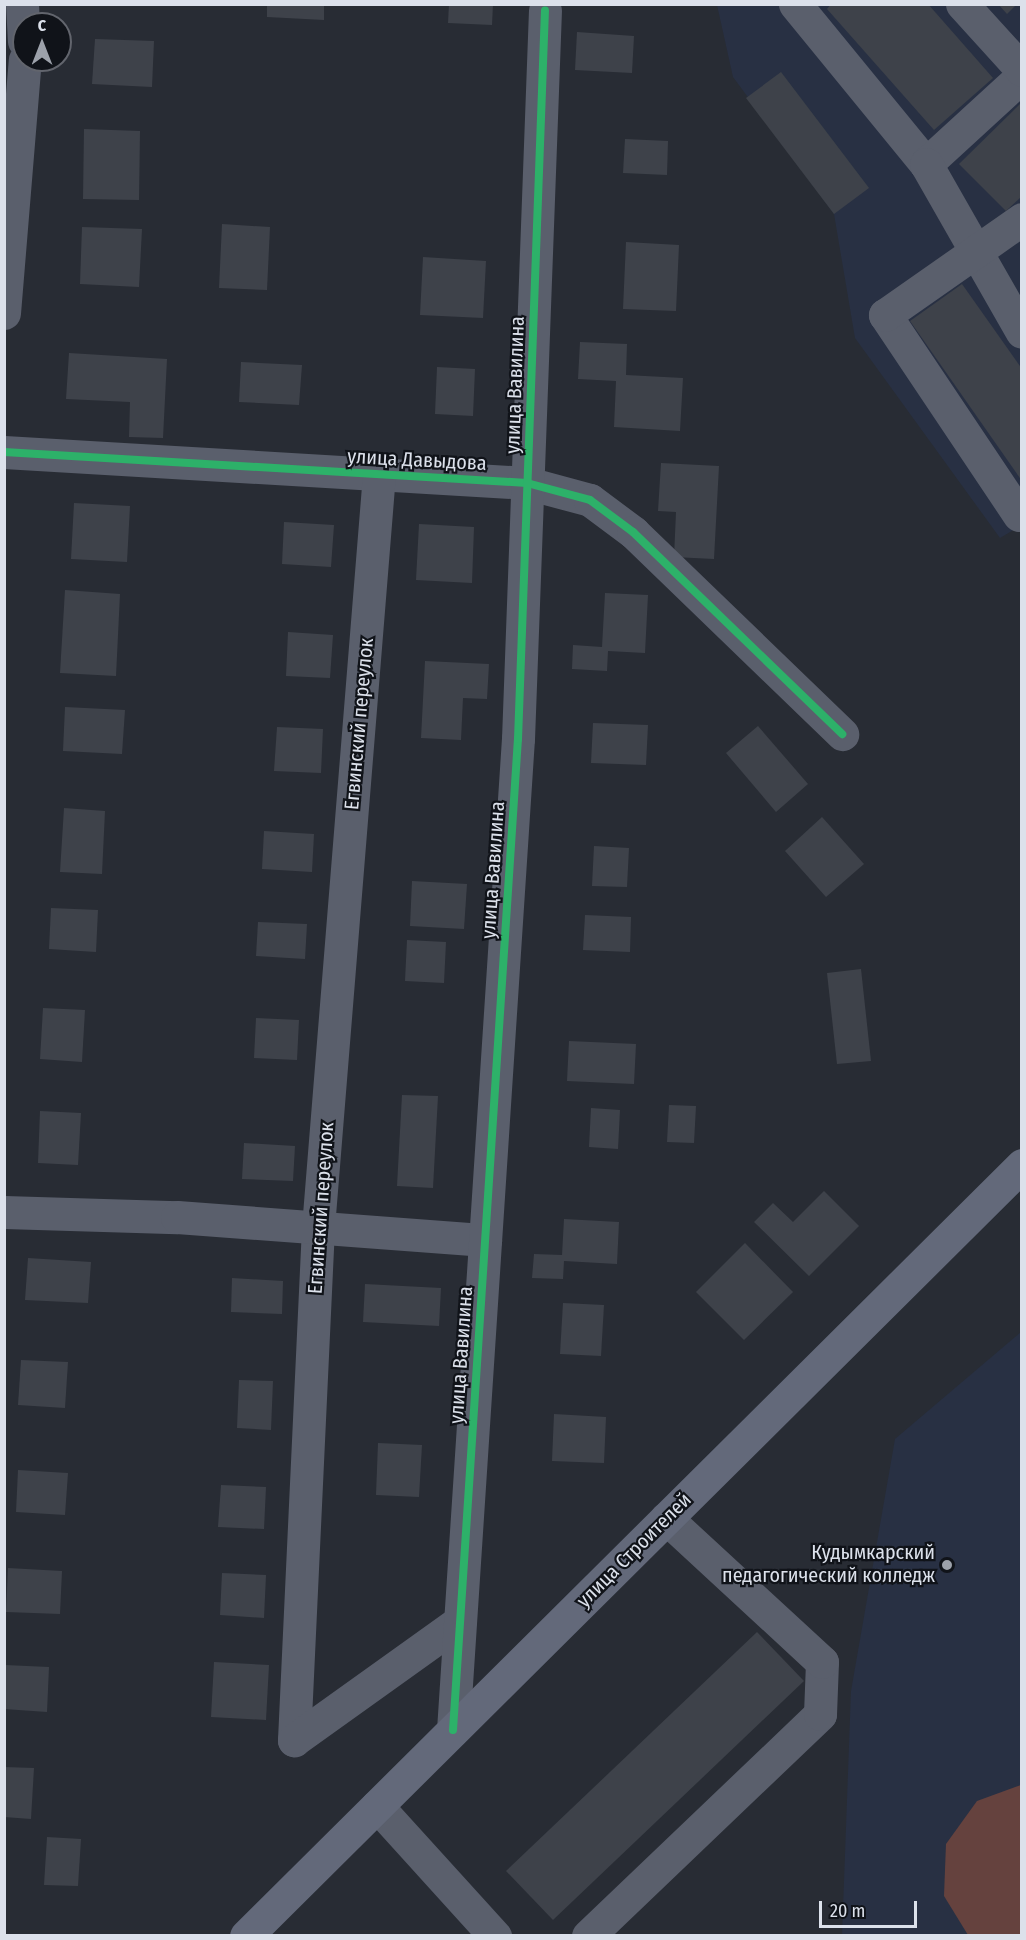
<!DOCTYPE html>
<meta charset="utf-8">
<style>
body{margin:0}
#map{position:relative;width:1026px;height:1940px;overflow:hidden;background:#282c34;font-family:"Fira Sans Condensed",sans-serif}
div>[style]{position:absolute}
.built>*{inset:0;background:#283043}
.green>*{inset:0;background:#65423e}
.building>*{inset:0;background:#3e424a}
.minor>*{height:33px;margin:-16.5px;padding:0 16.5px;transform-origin:16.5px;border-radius:16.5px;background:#5a5f6c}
.major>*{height:33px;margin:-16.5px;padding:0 16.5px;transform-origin:16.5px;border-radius:16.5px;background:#63697a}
.cycleway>*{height:8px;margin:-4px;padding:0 4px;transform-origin:4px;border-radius:4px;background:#2db169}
.dots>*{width:16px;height:16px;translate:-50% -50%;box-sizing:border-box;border:3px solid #101319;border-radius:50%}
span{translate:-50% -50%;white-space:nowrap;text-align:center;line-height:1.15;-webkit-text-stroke:4.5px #101319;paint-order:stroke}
.street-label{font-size:20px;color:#dce1eb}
.poi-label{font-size:20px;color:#dce1eb}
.right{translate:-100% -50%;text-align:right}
.frame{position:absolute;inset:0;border:6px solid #dce1eb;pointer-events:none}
.north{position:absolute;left:12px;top:12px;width:60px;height:60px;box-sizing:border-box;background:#101319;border:2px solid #62656d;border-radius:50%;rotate:0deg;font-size:16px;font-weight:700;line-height:24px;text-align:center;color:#dce1eb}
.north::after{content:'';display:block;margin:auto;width:21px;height:27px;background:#9da2ab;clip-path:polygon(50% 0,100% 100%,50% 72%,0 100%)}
.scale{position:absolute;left:819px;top:1901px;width:98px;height:27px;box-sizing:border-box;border:3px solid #dce1eb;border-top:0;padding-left:8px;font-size:18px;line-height:21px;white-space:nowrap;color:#dce1eb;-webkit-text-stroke:4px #101319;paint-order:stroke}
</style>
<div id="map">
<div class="built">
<i style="clip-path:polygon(717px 5px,1021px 5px,1022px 525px,1000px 538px,855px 338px,834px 214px,733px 77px)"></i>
<i style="clip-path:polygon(1021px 1332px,1021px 1935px,842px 1936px,851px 1691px,895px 1439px)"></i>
</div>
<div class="green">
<i style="clip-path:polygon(1021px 1785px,1021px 1935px,968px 1935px,944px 1896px,946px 1844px,977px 1801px)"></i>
</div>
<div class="building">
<i style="clip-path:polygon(267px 4px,324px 4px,324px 20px,267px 17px)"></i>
<i style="clip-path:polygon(449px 4px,493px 4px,492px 25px,448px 23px)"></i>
<i style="clip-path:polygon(831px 4px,928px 4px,993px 78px,934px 130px,827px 9px)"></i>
<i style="clip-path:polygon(998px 4px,1017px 4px,1007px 14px)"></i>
<i style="clip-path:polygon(577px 32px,634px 36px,632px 73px,575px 70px)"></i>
<i style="clip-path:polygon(95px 39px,154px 41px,152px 87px,92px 84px)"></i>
<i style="clip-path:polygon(781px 72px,869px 188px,834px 214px,746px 98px)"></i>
<i style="clip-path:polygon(1022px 102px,1022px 196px,1006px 211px,959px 164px)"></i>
<i style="clip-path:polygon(84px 129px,140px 131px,139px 200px,83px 199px)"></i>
<i style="clip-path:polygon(625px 139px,668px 141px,667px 175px,623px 173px)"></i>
<i style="clip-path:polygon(222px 224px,270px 227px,267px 290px,219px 288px)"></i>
<i style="clip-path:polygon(82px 227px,142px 229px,139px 287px,80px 284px)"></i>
<i style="clip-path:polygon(626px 242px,679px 245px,676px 311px,623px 309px)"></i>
<i style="clip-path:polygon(423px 257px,486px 261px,483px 318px,420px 315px)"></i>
<i style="clip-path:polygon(962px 284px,1022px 369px,1022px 481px,910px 321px)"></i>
<i style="clip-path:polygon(580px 342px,627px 344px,626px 375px,683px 378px,680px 431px,614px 427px,616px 381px,578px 379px)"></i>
<i style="clip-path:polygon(69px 353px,167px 359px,163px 438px,129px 437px,130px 402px,66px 399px)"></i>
<i style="clip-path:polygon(241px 362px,302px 365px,299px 405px,239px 402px)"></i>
<i style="clip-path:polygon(437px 367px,475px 369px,473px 416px,435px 414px)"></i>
<i style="clip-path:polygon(661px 463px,719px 466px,714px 559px,674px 557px,676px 512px,658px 511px)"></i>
<i style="clip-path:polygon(74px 503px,130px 506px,127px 562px,71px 559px)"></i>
<i style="clip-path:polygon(284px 522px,334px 525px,331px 567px,282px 564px)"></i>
<i style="clip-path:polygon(419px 524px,474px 527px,472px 583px,416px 580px)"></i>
<i style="clip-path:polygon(65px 590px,120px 594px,116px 676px,60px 673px)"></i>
<i style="clip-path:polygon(605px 593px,648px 595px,645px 653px,608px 651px,607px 671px,572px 669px,573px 645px,602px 647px)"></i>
<i style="clip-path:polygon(288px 632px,333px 635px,330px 678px,286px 676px)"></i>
<i style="clip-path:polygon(425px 661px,489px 664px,487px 699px,463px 698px,461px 740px,421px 738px)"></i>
<i style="clip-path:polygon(65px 707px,125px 710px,122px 754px,63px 751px)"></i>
<i style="clip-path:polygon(593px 723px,648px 725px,646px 765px,591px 763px)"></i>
<i style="clip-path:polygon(758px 726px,808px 784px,776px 812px,726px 753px)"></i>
<i style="clip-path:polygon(277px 727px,323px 729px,321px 773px,274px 771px)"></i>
<i style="clip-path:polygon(64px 808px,105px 811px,102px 874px,60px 872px)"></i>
<i style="clip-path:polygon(822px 817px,864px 864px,826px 897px,785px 851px)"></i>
<i style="clip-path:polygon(264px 831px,314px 834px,312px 872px,262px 869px)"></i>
<i style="clip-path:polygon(594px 846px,629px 848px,627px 887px,592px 886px)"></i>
<i style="clip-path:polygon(412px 881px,467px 884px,464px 929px,410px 926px)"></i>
<i style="clip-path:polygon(51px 908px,98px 910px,96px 952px,49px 949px)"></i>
<i style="clip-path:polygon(585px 915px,631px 917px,630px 952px,583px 950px)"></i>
<i style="clip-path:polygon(258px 922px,307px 924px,305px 959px,256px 956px)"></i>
<i style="clip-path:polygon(407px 940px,446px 942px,444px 983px,405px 981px)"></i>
<i style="clip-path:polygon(861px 969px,871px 1061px,837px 1064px,827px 973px)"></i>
<i style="clip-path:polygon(43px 1008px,85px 1010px,82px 1062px,40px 1059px)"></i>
<i style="clip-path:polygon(256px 1018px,299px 1020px,297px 1060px,254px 1058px)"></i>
<i style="clip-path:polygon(569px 1041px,636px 1044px,634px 1084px,567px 1081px)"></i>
<i style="clip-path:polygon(402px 1095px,438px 1096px,433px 1188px,397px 1186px)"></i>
<i style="clip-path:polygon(669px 1105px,696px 1106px,694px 1143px,667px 1142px)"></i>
<i style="clip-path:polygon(591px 1108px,620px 1110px,618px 1149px,589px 1147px)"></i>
<i style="clip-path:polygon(40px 1111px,81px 1113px,78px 1165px,38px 1163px)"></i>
<i style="clip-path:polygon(244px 1143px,295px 1146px,293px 1181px,242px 1179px)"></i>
<i style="clip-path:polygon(824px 1191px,859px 1226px,809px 1276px,754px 1222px,773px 1203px,793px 1222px)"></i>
<i style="clip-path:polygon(564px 1219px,619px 1222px,617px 1264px,564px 1261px,563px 1279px,532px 1278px,534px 1254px,562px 1255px)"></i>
<i style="clip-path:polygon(745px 1243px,793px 1292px,744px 1340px,696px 1292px)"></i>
<i style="clip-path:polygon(28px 1258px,91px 1262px,88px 1303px,25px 1300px)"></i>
<i style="clip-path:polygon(232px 1278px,283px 1281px,282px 1314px,231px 1312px)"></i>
<i style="clip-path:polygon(365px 1284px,441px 1288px,439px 1326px,363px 1322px)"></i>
<i style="clip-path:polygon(563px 1303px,604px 1305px,601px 1356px,560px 1354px)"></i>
<i style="clip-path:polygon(21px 1360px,68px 1362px,65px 1408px,18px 1405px)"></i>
<i style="clip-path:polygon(239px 1380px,273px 1381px,271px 1430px,237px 1428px)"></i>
<i style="clip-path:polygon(554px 1414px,606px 1417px,604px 1463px,552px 1461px)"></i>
<i style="clip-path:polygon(378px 1443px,422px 1445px,419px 1497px,376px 1495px)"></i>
<i style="clip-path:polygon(18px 1470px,68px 1473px,65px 1515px,16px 1512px)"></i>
<i style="clip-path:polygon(221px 1485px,266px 1487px,264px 1529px,218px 1527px)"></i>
<i style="clip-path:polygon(8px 1568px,62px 1571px,60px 1614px,6px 1612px)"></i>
<i style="clip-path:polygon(222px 1573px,266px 1575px,264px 1618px,220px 1615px)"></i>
<i style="clip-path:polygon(757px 1632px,804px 1681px,553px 1920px,506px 1871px)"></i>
<i style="clip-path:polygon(214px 1662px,269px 1665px,266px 1720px,211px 1717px)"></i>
<i style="clip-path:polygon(5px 1665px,49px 1667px,47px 1712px,4px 1709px)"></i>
<i style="clip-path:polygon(4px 1767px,34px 1768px,31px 1819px,4px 1817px)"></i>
<i style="clip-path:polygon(47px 1837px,81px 1839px,78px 1886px,44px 1885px)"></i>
</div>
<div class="minor">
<i style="left:22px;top:4px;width:37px;rotate:87deg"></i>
<i style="left:795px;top:4px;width:207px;rotate:50.7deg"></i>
<i style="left:926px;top:164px;width:130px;rotate:-42.5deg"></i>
<i style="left:962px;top:4px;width:89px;rotate:47.7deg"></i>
<i style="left:926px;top:164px;width:193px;rotate:60.3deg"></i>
<i style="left:4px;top:313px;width:254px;rotate:-85.3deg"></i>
<i style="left:4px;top:452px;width:524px;rotate:3.39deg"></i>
<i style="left:527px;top:483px;width:65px;rotate:15.1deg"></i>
<i style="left:590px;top:500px;width:54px;rotate:36.7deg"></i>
<i style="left:633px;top:532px;width:291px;rotate:44deg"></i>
<i style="left:379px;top:474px;width:755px;rotate:94.63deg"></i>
<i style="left:318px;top:1227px;width:514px;rotate:92.68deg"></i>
<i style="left:294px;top:1740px;width:204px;rotate:-35.6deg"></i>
<i style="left:1019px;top:515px;width:241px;rotate:-123.8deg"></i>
<i style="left:885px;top:315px;width:167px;rotate:-35deg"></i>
<i style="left:4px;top:1212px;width:173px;rotate:1.7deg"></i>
<i style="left:177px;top:1217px;width:309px;rotate:4.3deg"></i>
<i style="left:453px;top:1730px;width:993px;rotate:-86.25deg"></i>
<i style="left:518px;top:739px;width:729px;rotate:-87.88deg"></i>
<i style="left:377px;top:1806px;width:176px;rotate:47.8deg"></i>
<i style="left:588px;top:1936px;width:321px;rotate:-43.7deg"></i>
<i style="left:820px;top:1714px;width:52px;rotate:-87.8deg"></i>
<i style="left:822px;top:1662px;width:212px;rotate:-137.3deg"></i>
</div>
<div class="major">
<i style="left:246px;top:1936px;width:1094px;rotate:-44.81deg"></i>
</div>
<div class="cycleway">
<i style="left:4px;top:452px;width:524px;rotate:3.39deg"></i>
<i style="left:527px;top:483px;width:65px;rotate:15.1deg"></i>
<i style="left:590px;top:500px;width:54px;rotate:36.7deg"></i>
<i style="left:633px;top:532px;width:291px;rotate:44deg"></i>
<i style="left:453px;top:1730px;width:993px;rotate:-86.25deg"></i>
<i style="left:518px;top:739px;width:729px;rotate:-87.88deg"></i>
</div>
<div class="dots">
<i style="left:947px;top:1565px;background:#9da2ab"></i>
</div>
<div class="street-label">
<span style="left:515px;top:385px;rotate:-88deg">улица Вавилина</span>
<span style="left:417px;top:460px;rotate:3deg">улица Давыдова</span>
<span style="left:359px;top:724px;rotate:-85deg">Егвинский переулок</span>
<span style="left:493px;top:870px;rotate:-86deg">улица Вавилина</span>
<span style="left:321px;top:1208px;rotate:-86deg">Егвинский переулок</span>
<span style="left:461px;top:1355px;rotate:-86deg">улица Вавилина</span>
<span style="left:634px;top:1550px;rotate:-45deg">улица Строителей</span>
</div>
<div class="poi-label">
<span class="right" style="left:935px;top:1564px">Кудымкарский<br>педагогический колледж</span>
</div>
<div class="frame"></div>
<div class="north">С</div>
<div class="scale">20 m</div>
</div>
